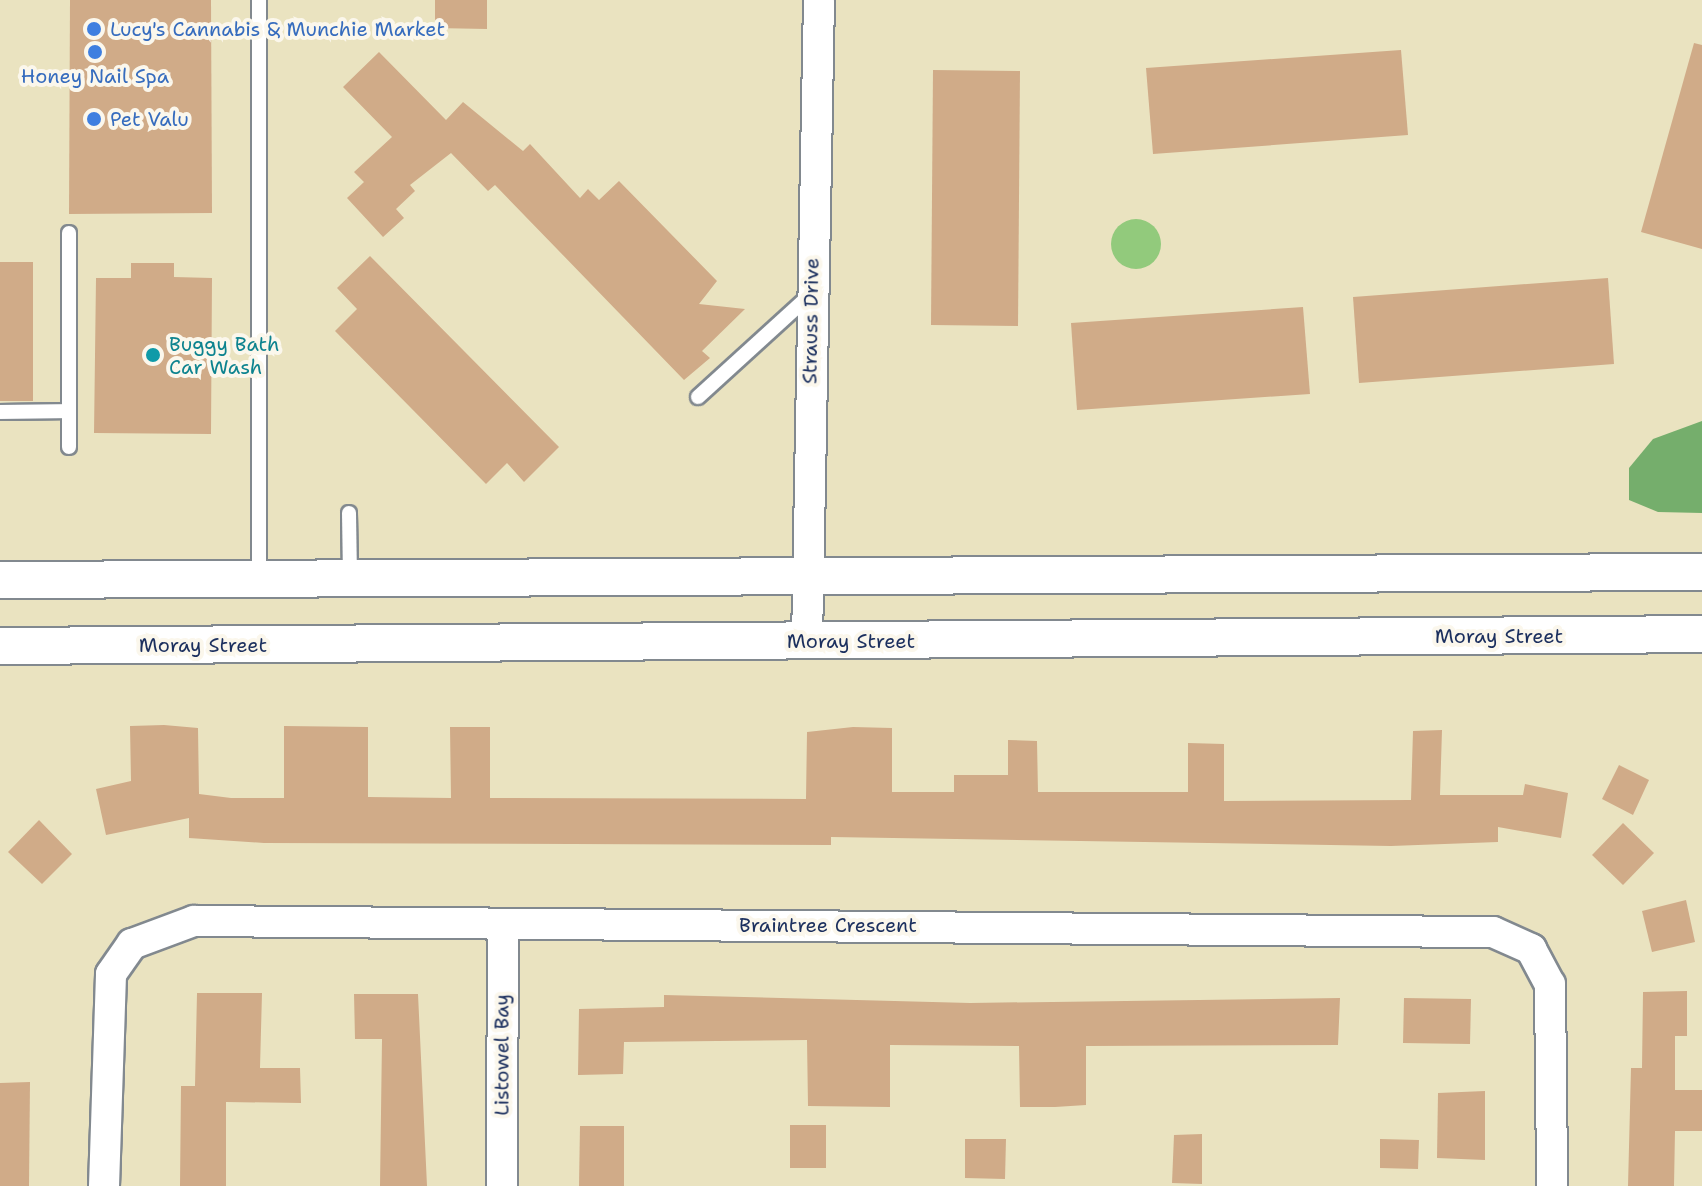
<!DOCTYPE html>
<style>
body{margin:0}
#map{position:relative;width:1702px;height:1186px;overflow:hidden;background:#eae3c0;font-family:"Shantell Sans",sans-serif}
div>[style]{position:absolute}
.green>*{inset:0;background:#92ca7c}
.round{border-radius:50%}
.forest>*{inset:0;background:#75ae6c}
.building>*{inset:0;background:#d0ab88}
.roads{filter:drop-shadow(2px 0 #82898f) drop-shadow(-2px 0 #82898f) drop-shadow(0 2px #82898f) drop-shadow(0 -2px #82898f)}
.service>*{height:14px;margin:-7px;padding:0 7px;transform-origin:7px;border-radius:7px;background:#fff}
.minor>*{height:30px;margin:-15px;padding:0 15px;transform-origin:15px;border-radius:15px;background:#fff}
.tertiary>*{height:36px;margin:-18px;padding:0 18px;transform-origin:18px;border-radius:18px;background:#fff}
.dots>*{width:22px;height:22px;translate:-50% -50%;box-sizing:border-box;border:4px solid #fbf7ec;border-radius:50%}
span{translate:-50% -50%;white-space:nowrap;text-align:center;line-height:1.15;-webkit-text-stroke:8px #fbf7ec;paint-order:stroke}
.shop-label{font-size:20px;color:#366cbe}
.left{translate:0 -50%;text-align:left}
.street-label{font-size:20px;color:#1b2f5e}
.culture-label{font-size:20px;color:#0d838f}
</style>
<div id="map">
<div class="green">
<i class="round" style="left:1111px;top:219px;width:50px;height:50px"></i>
</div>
<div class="forest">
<i style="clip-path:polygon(1702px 421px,1702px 513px,1658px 512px,1629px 500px,1629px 468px,1653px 439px)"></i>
</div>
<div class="building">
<i style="clip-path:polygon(70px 0,211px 0,212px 213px,69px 214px)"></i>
<i style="clip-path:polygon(435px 0,487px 0,487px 29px,435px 28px)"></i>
<i style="clip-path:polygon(1694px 43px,1702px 45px,1702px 249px,1641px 232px)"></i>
<i style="clip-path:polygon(1401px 50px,1408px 135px,1153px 154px,1146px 68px)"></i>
<i style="clip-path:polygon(379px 52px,446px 120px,463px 102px,523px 151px,530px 144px,580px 198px,588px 189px,599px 200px,619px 181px,717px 281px,699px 304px,745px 309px,702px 351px,710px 358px,684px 380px,495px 185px,488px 191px,451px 153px,410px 185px,415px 191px,396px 209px,404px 218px,383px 237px,347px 198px,364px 182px,354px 172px,392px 137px,343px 87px)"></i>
<i style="clip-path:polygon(933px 70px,1020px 71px,1018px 326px,931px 325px)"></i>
<i style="clip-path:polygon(370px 256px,559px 447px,524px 482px,507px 463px,486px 484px,335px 331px,357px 309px,337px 288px)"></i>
<i style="clip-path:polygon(0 262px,33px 262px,33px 401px,0 401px)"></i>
<i style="clip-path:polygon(131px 263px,174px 263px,174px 277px,212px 278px,211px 434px,94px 433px,96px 278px,131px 278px)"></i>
<i style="clip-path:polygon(1608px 278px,1614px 364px,1359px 383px,1353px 297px)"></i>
<i style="clip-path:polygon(1303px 307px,1310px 394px,1077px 410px,1071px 323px)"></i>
<i style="clip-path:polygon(164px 725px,198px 728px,199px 794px,231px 798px,284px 798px,284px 726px,368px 727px,368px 797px,451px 798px,450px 727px,490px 727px,490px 798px,806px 799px,807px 732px,853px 727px,892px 728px,892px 792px,954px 792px,954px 775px,1008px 775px,1008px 740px,1037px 741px,1038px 792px,1188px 792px,1188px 743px,1224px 744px,1224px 801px,1411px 800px,1413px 731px,1442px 730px,1440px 795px,1523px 795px,1525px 784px,1568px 793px,1561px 838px,1498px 827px,1498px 842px,1391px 846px,831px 837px,831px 845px,264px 843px,189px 838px,189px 818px,106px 835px,96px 789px,131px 781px,130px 726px)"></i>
<i style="clip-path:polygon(1619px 765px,1649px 780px,1633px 815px,1602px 799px)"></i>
<i style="clip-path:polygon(39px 820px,72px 854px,42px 884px,8px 852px)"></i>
<i style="clip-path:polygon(1623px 823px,1654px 853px,1623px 885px,1592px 855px)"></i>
<i style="clip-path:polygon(1686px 900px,1695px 942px,1652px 952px,1642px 911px)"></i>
<i style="clip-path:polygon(1687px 991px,1687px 1036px,1675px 1036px,1675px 1090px,1702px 1090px,1702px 1131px,1675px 1131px,1674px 1186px,1628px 1186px,1631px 1068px,1642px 1068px,1643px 992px)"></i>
<i style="clip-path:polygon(197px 993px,262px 993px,260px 1068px,300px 1068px,301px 1103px,226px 1102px,226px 1186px,180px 1186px,181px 1086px,195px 1086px)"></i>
<i style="clip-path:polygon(354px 994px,418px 994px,427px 1186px,380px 1186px,382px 1039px,355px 1039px)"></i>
<i style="clip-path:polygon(664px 995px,970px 1003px,1340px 998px,1338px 1045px,1086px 1046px,1086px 1105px,1055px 1107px,1020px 1107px,1019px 1046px,890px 1045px,890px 1107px,808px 1106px,807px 1040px,624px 1042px,623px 1074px,578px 1075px,579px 1009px,664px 1007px)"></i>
<i style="clip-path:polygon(1404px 998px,1471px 999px,1470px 1044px,1403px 1043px)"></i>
<i style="clip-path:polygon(30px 1082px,29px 1186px,0 1186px,0 1083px)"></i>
<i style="clip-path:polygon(1485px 1091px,1485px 1160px,1437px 1158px,1438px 1093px)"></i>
<i style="clip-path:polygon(790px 1125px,826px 1125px,826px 1168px,790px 1168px)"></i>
<i style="clip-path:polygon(580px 1126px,624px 1126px,624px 1186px,579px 1186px)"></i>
<i style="clip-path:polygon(1202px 1134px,1202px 1184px,1172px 1183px,1174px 1135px)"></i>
<i style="clip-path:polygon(965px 1139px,1006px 1139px,1005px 1179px,965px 1178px)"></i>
<i style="clip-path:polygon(1380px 1139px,1419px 1140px,1418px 1169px,1380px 1168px)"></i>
</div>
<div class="roads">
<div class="service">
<i style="left:69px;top:233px;width:214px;rotate:90deg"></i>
<i style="left:698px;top:397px;width:151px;rotate:-42.3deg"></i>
<i style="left:0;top:412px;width:69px;rotate:-0.8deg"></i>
<i style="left:349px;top:513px;width:63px;rotate:89.1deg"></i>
<i style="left:259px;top:580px;width:580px;rotate:-90deg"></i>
</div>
<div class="minor">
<i style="left:807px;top:642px;width:642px;rotate:-88.93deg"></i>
<i style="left:104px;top:1186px;width:212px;rotate:-88.1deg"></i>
<i style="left:111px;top:974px;width:37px;rotate:-55deg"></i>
<i style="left:132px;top:944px;width:66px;rotate:-20.4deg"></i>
<i style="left:194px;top:921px;width:1299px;rotate:0.49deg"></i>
<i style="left:1493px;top:932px;width:42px;rotate:24.1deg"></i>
<i style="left:1531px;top:949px;width:40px;rotate:62deg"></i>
<i style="left:1550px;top:984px;width:202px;rotate:89.4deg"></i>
<i style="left:502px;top:1186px;width:262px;rotate:-89.8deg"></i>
</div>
<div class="tertiary">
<i style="left:0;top:580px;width:1702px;rotate:-0.27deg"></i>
<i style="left:0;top:646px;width:1702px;rotate:-0.4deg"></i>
</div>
</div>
<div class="dots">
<i style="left:94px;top:29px;background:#3f7fe0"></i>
<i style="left:95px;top:52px;background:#3f7fe0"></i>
<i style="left:94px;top:119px;background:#3f7fe0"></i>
<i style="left:153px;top:355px;background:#0f9aa8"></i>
</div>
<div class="shop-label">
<span class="left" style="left:110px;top:29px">Lucy's Cannabis &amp; Munchie Market</span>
<span style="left:95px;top:76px">Honey Nail Spa</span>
<span class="left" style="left:110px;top:119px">Pet Valu</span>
</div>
<div class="street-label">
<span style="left:811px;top:321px;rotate:-89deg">Strauss Drive</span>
<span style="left:1499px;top:636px">Moray Street</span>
<span style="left:851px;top:641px">Moray Street</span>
<span style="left:203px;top:645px">Moray Street</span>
<span style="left:828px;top:925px">Braintree Crescent</span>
<span style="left:502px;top:1055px;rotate:-90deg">Listowel Bay</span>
</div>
<div class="culture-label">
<span class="left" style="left:169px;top:356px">Buggy Bath<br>Car Wash</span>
</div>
</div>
